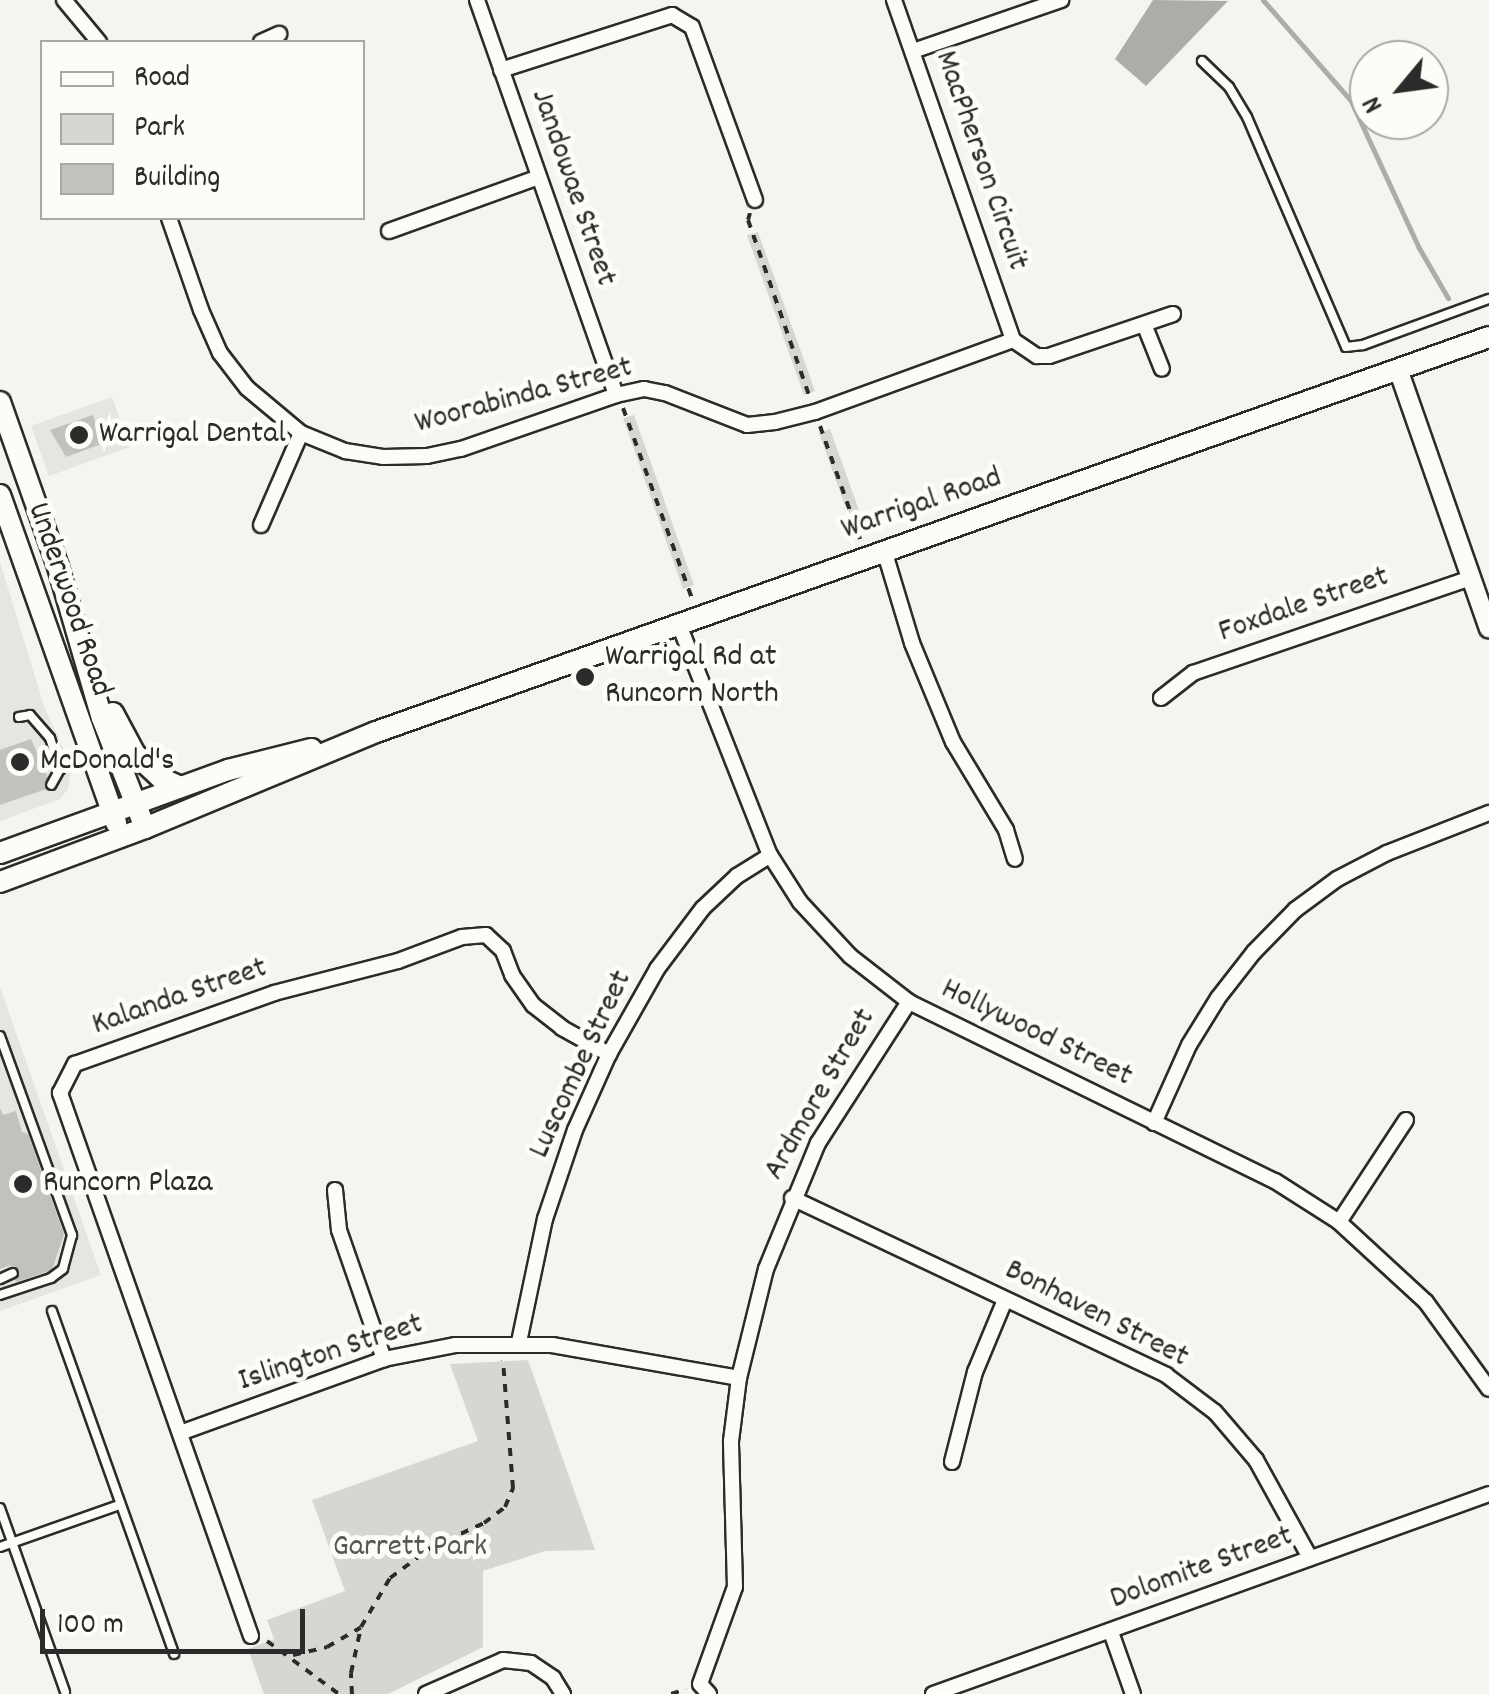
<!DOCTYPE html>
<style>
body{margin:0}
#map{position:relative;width:1489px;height:1694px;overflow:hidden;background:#f5f4ef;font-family:Dekko,sans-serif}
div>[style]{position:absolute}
.built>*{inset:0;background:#e6e5e0}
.green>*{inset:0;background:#d7d6d2}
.water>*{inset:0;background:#adaca9}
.stream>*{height:5px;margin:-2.5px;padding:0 2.5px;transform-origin:2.5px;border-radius:2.5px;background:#adaca9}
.building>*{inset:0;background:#c2c1be}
.path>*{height:4px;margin-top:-2px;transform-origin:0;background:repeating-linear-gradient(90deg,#2b2b2b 0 8px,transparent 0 16px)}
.roads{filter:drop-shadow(2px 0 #2b2b2b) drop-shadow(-2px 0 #2b2b2b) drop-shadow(0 2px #2b2b2b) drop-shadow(0 -2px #2b2b2b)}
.service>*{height:8px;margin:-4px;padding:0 4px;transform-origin:4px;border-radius:4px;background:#fdfcf7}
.minor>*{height:14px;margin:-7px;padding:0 7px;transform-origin:7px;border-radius:7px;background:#fdfcf7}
.tertiary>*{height:18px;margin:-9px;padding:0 9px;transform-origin:9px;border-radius:9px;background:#fdfcf7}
.secondary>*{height:20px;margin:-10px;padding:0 10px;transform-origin:10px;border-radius:10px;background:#fdfcf7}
.dots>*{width:28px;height:28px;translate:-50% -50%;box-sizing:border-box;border:5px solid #fdfcf7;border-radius:50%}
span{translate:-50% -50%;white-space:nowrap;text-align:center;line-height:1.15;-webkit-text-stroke:10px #fdfcf7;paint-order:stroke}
.street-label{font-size:32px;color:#2b2b2b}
.poi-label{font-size:32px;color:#2b2b2b}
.left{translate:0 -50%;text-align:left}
.park-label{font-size:32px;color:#565655}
.legend{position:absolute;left:40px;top:40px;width:325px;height:180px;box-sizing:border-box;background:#fdfcf7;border:2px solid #a9a8a5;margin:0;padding:12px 18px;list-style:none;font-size:30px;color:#2b2b2b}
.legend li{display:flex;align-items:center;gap:20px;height:50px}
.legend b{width:50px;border:2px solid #a9a8a5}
.north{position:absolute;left:1349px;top:40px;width:100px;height:100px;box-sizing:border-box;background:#fdfcf7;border:2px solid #a9a8a5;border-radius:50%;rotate:241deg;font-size:28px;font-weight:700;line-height:40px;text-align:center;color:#2b2b2b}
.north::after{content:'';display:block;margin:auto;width:35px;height:45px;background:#2b2b2b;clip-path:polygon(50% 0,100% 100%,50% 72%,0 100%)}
.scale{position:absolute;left:40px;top:1609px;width:265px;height:45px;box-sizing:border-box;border:5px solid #2b2b2b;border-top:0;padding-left:12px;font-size:30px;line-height:35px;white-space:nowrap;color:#2b2b2b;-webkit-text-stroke:8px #fdfcf7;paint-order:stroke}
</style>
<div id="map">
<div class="built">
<i style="clip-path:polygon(112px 397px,130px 447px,49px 476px,31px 426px)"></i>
<i style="clip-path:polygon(0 562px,45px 709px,72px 767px,68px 789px,60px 799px,0 821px)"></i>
<i style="clip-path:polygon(0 987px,101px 1275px,0 1311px)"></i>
</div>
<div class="green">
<i style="clip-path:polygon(758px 232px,815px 391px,804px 395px,747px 235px)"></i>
<i style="clip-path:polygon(634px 415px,694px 585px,683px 589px,623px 418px)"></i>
<i style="clip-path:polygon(830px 429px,865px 527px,854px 531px,819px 433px)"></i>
<i style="clip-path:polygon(528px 1360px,595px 1550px,545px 1551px,483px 1571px,483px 1647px,388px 1694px,264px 1694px,248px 1649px,274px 1639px,267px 1620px,345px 1591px,312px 1500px,478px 1441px,450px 1364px)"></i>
</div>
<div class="water">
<i style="clip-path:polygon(1153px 0,1228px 1px,1146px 86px,1115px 59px)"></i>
</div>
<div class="stream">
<i style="left:1263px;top:0;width:134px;rotate:48.9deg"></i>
<i style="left:1351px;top:101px;width:162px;rotate:65.2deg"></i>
<i style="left:1419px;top:248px;width:58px;rotate:59.9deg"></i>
</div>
<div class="building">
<i style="clip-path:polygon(93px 415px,99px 432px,104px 430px,104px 443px,66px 457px,50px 430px)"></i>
<i style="clip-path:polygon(31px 739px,52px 787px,0 805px,0 750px)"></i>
<i style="clip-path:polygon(0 1108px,3px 1115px,16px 1111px,22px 1132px,28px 1134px,64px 1234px,52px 1270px,16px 1282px,10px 1265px,0 1269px)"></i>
</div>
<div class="path">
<i style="left:750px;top:213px;width:7px;rotate:106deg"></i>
<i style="left:748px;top:220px;width:188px;rotate:70.8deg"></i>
<i style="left:623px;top:408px;width:205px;rotate:70.1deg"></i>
<i style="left:820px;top:426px;width:120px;rotate:70.5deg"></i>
<i style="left:267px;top:1641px;width:89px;rotate:36.4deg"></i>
<i style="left:293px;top:1655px;width:35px;rotate:-13deg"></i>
<i style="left:327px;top:1647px;width:39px;rotate:-30deg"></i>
<i style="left:352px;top:1694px;width:21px;rotate:-93deg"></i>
<i style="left:351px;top:1673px;width:47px;rotate:-77.7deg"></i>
<i style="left:361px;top:1627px;width:57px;rotate:-59.4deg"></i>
<i style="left:390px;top:1578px;width:52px;rotate:-36.4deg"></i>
<i style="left:432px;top:1547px;width:57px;rotate:-24.8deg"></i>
<i style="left:484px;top:1523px;width:26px;rotate:-37deg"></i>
<i style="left:505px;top:1507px;width:21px;rotate:-67deg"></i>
<i style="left:513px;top:1488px;width:128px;rotate:-94.5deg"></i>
<i style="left:671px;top:1694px;width:16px;rotate:-18deg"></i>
</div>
<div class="roads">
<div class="service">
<i style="left:1202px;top:61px;width:37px;rotate:44deg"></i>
<i style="left:1229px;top:87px;width:35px;rotate:59deg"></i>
<i style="left:1247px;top:117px;width:250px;rotate:66.7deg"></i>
<i style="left:1346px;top:347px;width:17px;rotate:-7deg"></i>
<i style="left:1363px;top:345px;width:134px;rotate:-20.1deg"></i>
<i style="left:19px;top:717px;width:11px;rotate:-10deg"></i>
<i style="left:30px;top:715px;width:30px;rotate:49deg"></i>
<i style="left:50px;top:738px;width:33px;rotate:72deg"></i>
<i style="left:60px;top:769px;width:18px;rotate:119deg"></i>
<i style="left:0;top:1036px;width:212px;rotate:70.1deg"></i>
<i style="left:72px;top:1235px;width:35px;rotate:105deg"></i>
<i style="left:63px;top:1269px;width:15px;rotate:143deg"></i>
<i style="left:51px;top:1278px;width:54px;rotate:161.6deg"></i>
<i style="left:0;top:1279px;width:14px;rotate:-25deg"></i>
<i style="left:52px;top:1311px;width:364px;rotate:70.4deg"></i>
<i style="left:0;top:1508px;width:195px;rotate:70.5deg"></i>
<i style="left:0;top:1547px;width:126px;rotate:-19.4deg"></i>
</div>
<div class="minor">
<i style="left:64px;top:0;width:55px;rotate:50.2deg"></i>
<i style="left:477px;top:0;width:419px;rotate:70.6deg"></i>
<i style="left:894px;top:0;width:360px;rotate:70.7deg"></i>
<i style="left:261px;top:42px;width:20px;rotate:-24deg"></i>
<i style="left:913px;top:51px;width:157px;rotate:-19deg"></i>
<i style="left:501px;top:70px;width:180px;rotate:-17.8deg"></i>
<i style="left:672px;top:15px;width:23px;rotate:31deg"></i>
<i style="left:692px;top:27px;width:184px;rotate:70deg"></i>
<i style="left:169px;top:218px;width:97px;rotate:70.8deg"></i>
<i style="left:201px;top:310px;width:47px;rotate:66.2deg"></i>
<i style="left:220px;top:353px;width:44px;rotate:52.4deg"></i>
<i style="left:247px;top:388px;width:70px;rotate:39.8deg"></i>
<i style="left:301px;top:433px;width:48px;rotate:22.2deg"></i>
<i style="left:345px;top:451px;width:38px;rotate:9deg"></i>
<i style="left:383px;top:457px;width:44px;rotate:-1.3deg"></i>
<i style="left:427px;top:456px;width:35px;rotate:-12deg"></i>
<i style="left:461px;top:449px;width:164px;rotate:-19.2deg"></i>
<i style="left:616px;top:395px;width:29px;rotate:-12deg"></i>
<i style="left:644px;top:389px;width:21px;rotate:11deg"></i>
<i style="left:665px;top:393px;width:88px;rotate:21.3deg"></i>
<i style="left:747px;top:425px;width:28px;rotate:-6deg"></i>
<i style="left:775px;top:422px;width:41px;rotate:-14deg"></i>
<i style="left:815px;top:412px;width:211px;rotate:-20deg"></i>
<i style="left:1013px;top:340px;width:29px;rotate:34deg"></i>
<i style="left:1037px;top:356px;width:12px"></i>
<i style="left:1049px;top:356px;width:131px;rotate:-18.7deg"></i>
<i style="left:389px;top:231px;width:159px;rotate:-19.8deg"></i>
<i style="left:1144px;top:324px;width:48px;rotate:68.2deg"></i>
<i style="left:261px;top:525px;width:100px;rotate:-66.5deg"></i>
<i style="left:884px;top:550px;width:97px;rotate:73.2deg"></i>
<i style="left:912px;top:643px;width:107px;rotate:67.5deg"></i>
<i style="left:953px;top:742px;width:103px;rotate:58.9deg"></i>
<i style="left:1006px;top:830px;width:30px;rotate:73deg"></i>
<i style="left:678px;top:622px;width:251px;rotate:68.5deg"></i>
<i style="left:770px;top:855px;width:56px;rotate:57.4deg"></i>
<i style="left:800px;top:902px;width:74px;rotate:47.2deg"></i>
<i style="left:850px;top:956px;width:75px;rotate:37.9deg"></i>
<i style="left:909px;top:1002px;width:407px;rotate:26.1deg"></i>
<i style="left:1275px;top:1181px;width:76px;rotate:32.6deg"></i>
<i style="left:1339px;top:1222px;width:118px;rotate:42.6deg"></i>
<i style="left:1426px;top:1302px;width:107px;rotate:54.1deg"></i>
<i style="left:1161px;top:698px;width:41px;rotate:-38deg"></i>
<i style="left:1193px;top:673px;width:294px;rotate:-18.9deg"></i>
<i style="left:1154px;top:1123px;width:85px;rotate:-65.8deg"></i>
<i style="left:1189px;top:1045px;width:55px;rotate:-58.3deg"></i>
<i style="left:1218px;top:998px;width:58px;rotate:-52deg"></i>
<i style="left:1254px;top:952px;width:59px;rotate:-45.7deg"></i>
<i style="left:1295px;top:910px;width:52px;rotate:-36.4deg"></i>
<i style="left:1337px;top:879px;width:56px;rotate:-27.5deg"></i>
<i style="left:1387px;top:853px;width:110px;rotate:-21.4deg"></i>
<i style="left:335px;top:1190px;width:40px;rotate:84.3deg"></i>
<i style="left:339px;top:1230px;width:137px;rotate:70.8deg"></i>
<i style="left:792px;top:1198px;width:414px;rotate:25.3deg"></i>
<i style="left:1166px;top:1375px;width:61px;rotate:37.1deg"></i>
<i style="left:1215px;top:1412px;width:63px;rotate:49.5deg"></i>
<i style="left:1256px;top:1460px;width:112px;rotate:61.1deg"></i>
<i style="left:1339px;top:1222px;width:122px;rotate:-56.7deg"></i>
<i style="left:519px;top:1342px;width:126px;rotate:-78.1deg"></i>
<i style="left:545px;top:1219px;width:94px;rotate:-71.4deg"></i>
<i style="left:575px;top:1130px;width:83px;rotate:-65.9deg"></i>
<i style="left:609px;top:1054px;width:98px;rotate:-60.5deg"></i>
<i style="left:657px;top:969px;width:76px;rotate:-53deg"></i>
<i style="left:703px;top:908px;width:47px;rotate:-43.3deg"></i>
<i style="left:737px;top:876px;width:39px;rotate:-32deg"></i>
<i style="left:180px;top:1433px;width:217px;rotate:-19.9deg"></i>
<i style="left:384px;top:1359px;width:72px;rotate:-11.2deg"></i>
<i style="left:455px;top:1345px;width:97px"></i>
<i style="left:552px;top:1345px;width:190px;rotate:10deg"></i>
<i style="left:952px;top:1462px;width:93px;rotate:-75.7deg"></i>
<i style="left:975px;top:1372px;width:78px;rotate:-67.4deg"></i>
<i style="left:1111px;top:1632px;width:66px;rotate:70.5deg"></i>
<i style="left:251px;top:1636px;width:576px;rotate:-109.38deg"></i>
<i style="left:60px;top:1093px;width:33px;rotate:-63deg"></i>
<i style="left:75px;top:1064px;width:211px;rotate:-19.6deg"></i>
<i style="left:274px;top:993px;width:128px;rotate:-14.5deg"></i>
<i style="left:398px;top:961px;width:68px;rotate:-20.6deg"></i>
<i style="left:462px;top:937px;width:24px;rotate:-5deg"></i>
<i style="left:486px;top:935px;width:23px;rotate:43deg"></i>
<i style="left:503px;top:951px;width:26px;rotate:69deg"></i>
<i style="left:512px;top:975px;width:37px;rotate:55deg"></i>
<i style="left:533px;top:1005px;width:37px;rotate:38deg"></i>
<i style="left:562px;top:1028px;width:54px;rotate:29deg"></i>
<i style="left:426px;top:1694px;width:84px;rotate:-23.8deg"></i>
<i style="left:503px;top:1660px;width:28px;rotate:6deg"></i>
<i style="left:531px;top:1663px;width:27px;rotate:34deg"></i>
<i style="left:553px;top:1678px;width:19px;rotate:58deg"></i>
<i style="left:709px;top:1694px;width:13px;rotate:-132deg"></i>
<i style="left:700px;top:1684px;width:103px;rotate:-70.2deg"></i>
<i style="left:735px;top:1587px;width:146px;rotate:-91.6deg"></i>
<i style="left:731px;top:1441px;width:64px;rotate:-82.8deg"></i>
<i style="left:739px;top:1378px;width:112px;rotate:-76.1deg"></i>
<i style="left:766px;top:1269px;width:136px;rotate:-67.6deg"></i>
<i style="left:818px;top:1143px;width:168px;rotate:-57.2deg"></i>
<i style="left:933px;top:1694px;width:591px;rotate:-19.78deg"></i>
</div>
<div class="tertiary">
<i style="left:1398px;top:369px;width:275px;rotate:70.7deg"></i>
</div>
<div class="secondary">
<i style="left:0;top:402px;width:175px;rotate:70.6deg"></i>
<i style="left:58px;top:567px;width:157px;rotate:73.8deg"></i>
<i style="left:102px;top:718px;width:118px;rotate:68.6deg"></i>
<i style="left:0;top:495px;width:348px;rotate:70.5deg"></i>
<i style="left:113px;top:713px;width:47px;rotate:61.8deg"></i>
<i style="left:135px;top:754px;width:35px;rotate:43deg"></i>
<i style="left:161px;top:778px;width:21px;rotate:25deg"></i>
<i style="left:0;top:853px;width:243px;rotate:-20deg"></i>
<i style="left:228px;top:770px;width:86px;rotate:-14.2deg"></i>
<i style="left:0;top:882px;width:155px;rotate:-20.4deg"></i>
<i style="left:145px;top:828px;width:250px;rotate:-22.6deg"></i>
<i style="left:376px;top:732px;width:1181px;rotate:-19.54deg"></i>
</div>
</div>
<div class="dots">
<i style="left:79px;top:435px;background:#2b2b2b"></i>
<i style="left:585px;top:677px;background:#2b2b2b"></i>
<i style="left:20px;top:762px;background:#2b2b2b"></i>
<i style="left:23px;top:1184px;background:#2b2b2b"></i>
</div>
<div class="street-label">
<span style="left:980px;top:161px;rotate:71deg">MacPherson Circuit</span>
<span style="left:572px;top:188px;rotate:71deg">Jandowae Street</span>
<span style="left:524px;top:397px;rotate:-15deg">Woorabinda Street</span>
<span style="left:922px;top:505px;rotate:-19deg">Warrigal Road</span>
<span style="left:68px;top:600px;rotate:71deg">Underwood Road</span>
<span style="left:1304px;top:606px;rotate:-19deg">Foxdale Street</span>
<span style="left:180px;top:998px;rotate:-19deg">Kalanda Street</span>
<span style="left:1036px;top:1034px;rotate:26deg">Hollywood Street</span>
<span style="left:582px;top:1065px;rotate:-65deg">Luscombe Street</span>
<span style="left:821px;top:1095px;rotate:-60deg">Ardmore Street</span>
<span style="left:1096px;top:1315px;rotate:27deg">Bonhaven Street</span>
<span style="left:331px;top:1354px;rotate:-18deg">Islington Street</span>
<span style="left:1202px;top:1569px;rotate:-20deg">Dolomite Street</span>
</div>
<div class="poi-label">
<span class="left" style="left:99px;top:435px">Warrigal Dental</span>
<span class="left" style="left:605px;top:677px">Warrigal Rd at<br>Runcorn North</span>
<span class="left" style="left:40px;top:762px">McDonald's</span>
<span class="left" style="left:43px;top:1184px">Runcorn Plaza</span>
</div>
<div class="park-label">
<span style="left:410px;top:1548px">Garrett Park</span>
</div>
<ul class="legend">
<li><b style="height:12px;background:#fdfcf7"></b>Road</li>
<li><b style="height:28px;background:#d7d6d2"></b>Park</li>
<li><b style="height:28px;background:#c2c1be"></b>Building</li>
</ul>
<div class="north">N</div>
<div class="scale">100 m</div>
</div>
